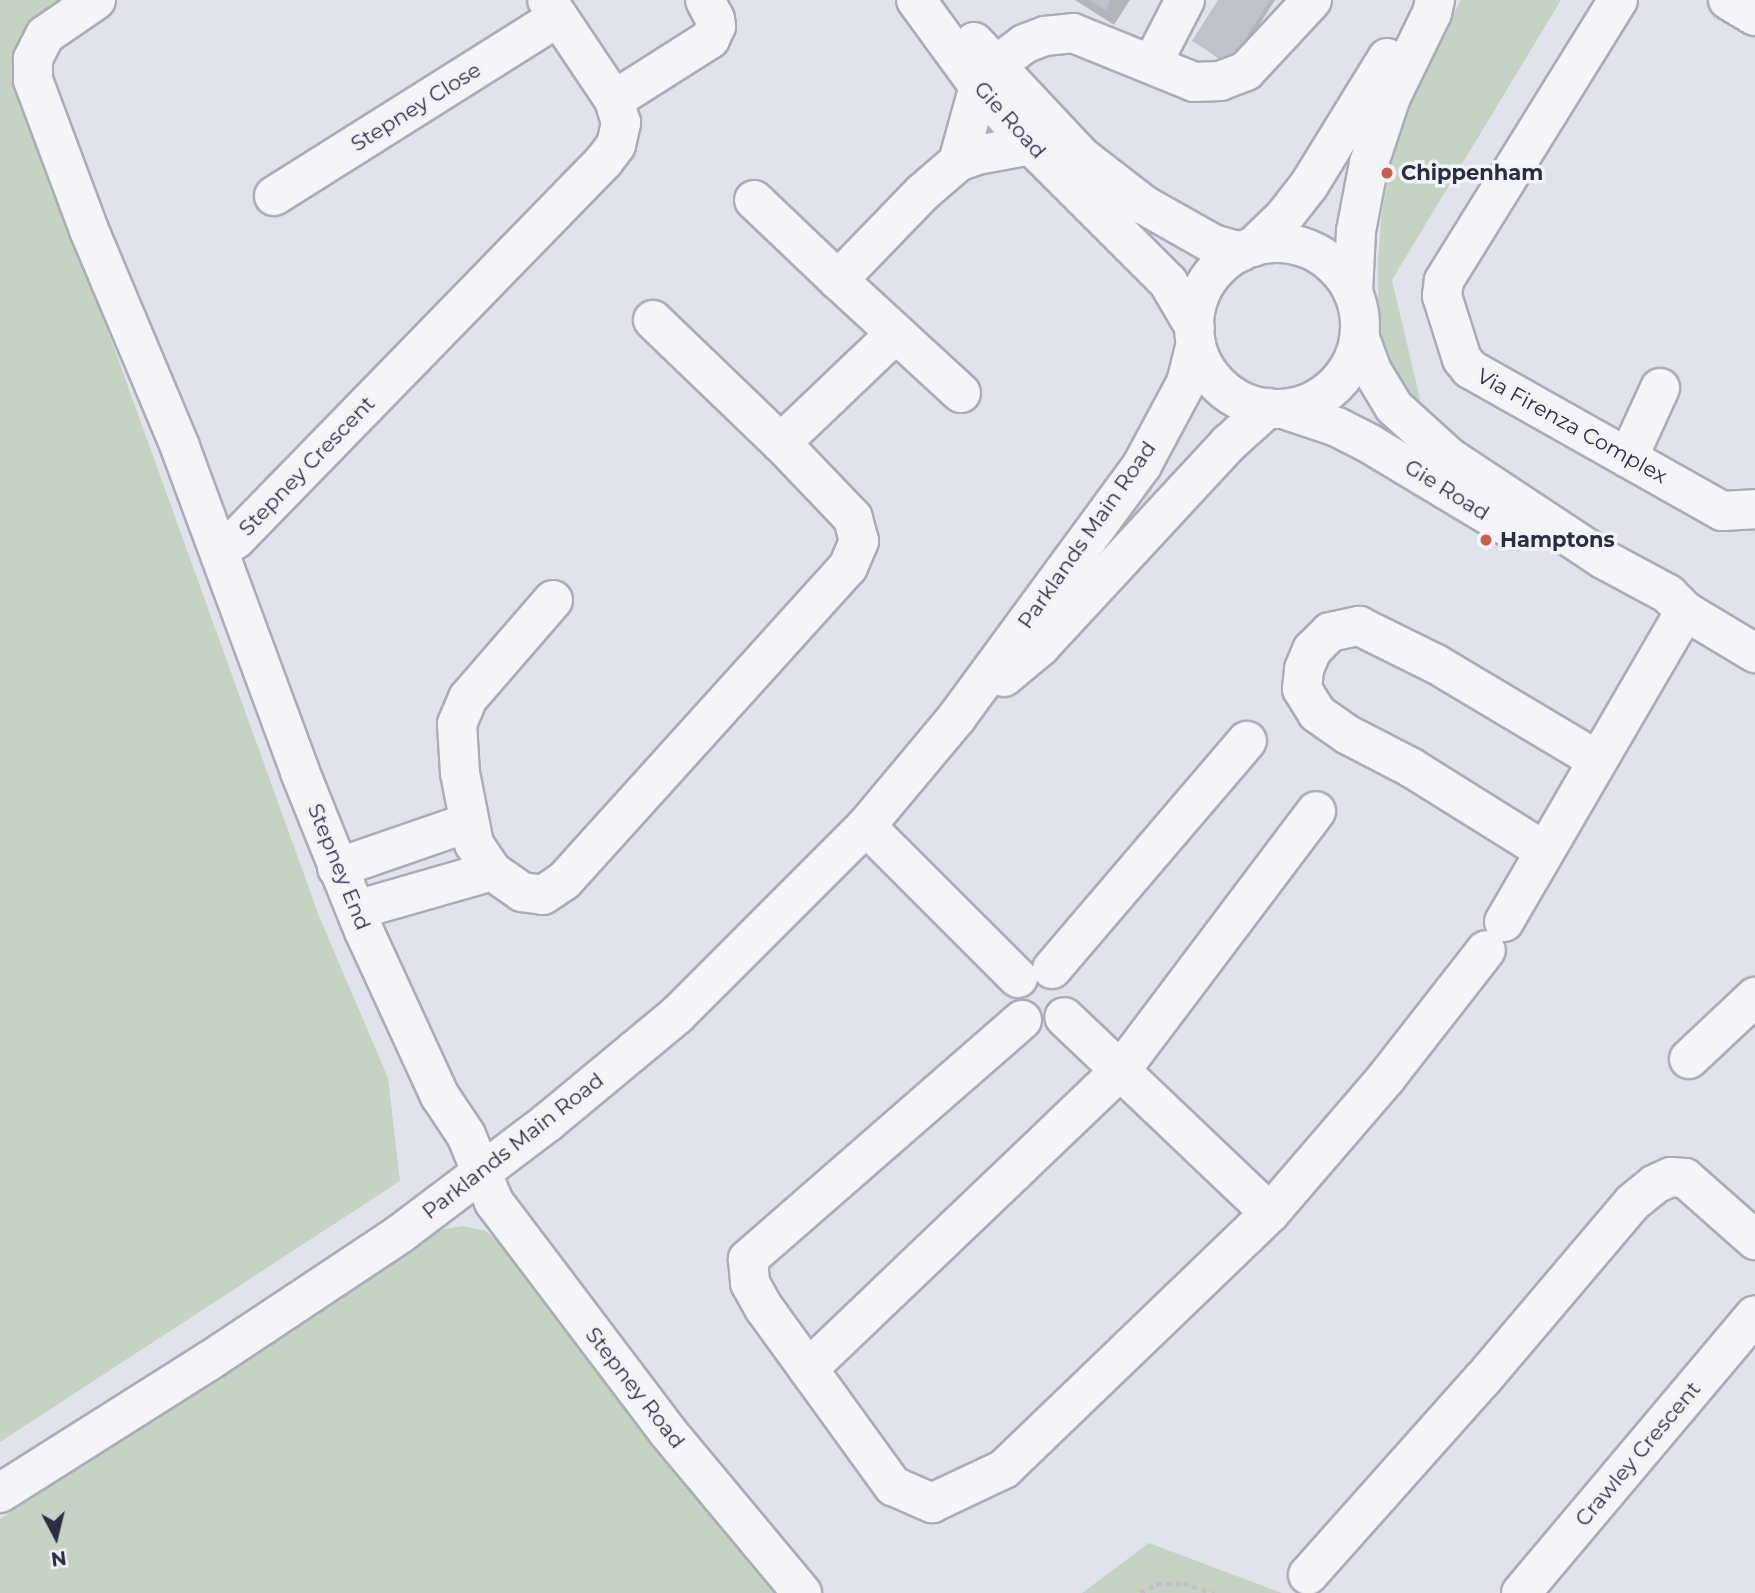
<!DOCTYPE html>
<style>
body{margin:0}
#map{position:relative;width:1755px;height:1593px;overflow:hidden;background:#e2e3ea;font-family:Montserrat,sans-serif}
div>[style]{position:absolute}
.green>*{inset:0;background:#c4d3c4}
.shadow>*{inset:0;background:#0003}
.building>*{inset:0;background:#c0c1cc}
.path>*{height:4.5px;margin-top:-2.25px;transform-origin:0;background:repeating-linear-gradient(90deg,#c0c1c8 0 5px,transparent 0 10px)}
.roads{filter:drop-shadow(2px 0 #abacb7) drop-shadow(-2px 0 #abacb7) drop-shadow(0 2px #abacb7) drop-shadow(0 -2px #abacb7)}
.minor>*{height:38px;margin:-19px;padding:0 19px;transform-origin:19px;border-radius:19px;background:#f5f5f8}
.minor>.ring{margin:-19px;padding:0;box-sizing:content-box;background:none;border:38px solid #f5f5f8;border-radius:50%}
.dots>*{width:19px;height:19px;translate:-50% -50%;box-sizing:border-box;border:4px solid #f2f2f7;border-radius:50%}
span{translate:-50% -50%;white-space:nowrap;text-align:center;line-height:1.15;-webkit-text-stroke:7px #f2f2f7;paint-order:stroke}
.street-label{font-size:21px;color:#2b2d40}
.poi-label{font-size:21px;color:#2b2d40;font-weight:700}
.left{translate:0 -50%;text-align:left}
.north{position:absolute;left:21px;top:1502px;width:70px;height:70px;-webkit-text-stroke:5px #f2f2f7;paint-order:stroke;rotate:173deg;font-size:19px;font-weight:700;line-height:28px;text-align:center;color:#2b2d40}
.north::after{content:'';display:block;margin:auto;width:24px;height:32px;background:#2b2d40;clip-path:polygon(50% 0,100% 100%,50% 72%,0 100%)}
</style>
<div id="map">
<div class="green">
<i style="clip-path:polygon(0 0,71px 0,21px 90px,319px 916px,388px 1078px,400px 1181px,0 1442px)"></i>
<i style="clip-path:polygon(1461px 0,1561px 0,1392px 280px,1420px 399px,1418px 401px,1392px 368px,1382px 340px,1378px 311px,1378px 261px,1382px 211px,1391px 163px,1416px 86px)"></i>
<i style="clip-path:polygon(462px 1226px,486px 1231px,505px 1247px,778px 1593px,0 1593px,0 1519px,440px 1230px)"></i>
<i style="clip-path:polygon(1149px 1543px,1282px 1593px,1082px 1593px)"></i>
</div>
<div class="shadow">
<i style="clip-path:polygon(1075px 0,1130px 0,1114px 25px)"></i>
<i style="clip-path:polygon(1220px 0,1275px 0,1232px 68px,1194px 41px)"></i>
</div>
<div class="building">
<i style="clip-path:polygon(1090px 0,1111px 0,1105px 10px)"></i>
<i style="clip-path:polygon(1218px 0,1270px 0,1229px 64px,1192px 41px)"></i>
</div>
<div class="path">
<i style="left:1140px;top:1593px;width:18px;rotate:-29deg"></i>
<i style="left:1156px;top:1584px;width:27px;rotate:-2deg"></i>
<i style="left:1183px;top:1583px;width:33px;rotate:18deg"></i>
</div>
<div class="roads">
<div class="minor">
<i style="left:96px;top:0;width:62px;rotate:145.5deg"></i>
<i style="left:45px;top:35px;width:27px;rotate:117deg"></i>
<i style="left:33px;top:59px;width:21px;rotate:90deg"></i>
<i style="left:33px;top:80px;width:160px;rotate:69.5deg"></i>
<i style="left:89px;top:230px;width:235px;rotate:67.2deg"></i>
<i style="left:180px;top:447px;width:346px;rotate:69.7deg"></i>
<i style="left:300px;top:772px;width:171px;rotate:68.1deg"></i>
<i style="left:364px;top:931px;width:182px;rotate:65.3deg"></i>
<i style="left:440px;top:1096px;width:47px;rotate:56.3deg"></i>
<i style="left:466px;top:1135px;width:73px;rotate:67.3deg"></i>
<i style="left:494px;top:1202px;width:287px;rotate:52.9deg"></i>
<i style="left:667px;top:1431px;width:211px;rotate:50.2deg"></i>
<i style="left:916px;top:0;width:100px;rotate:53.9deg"></i>
<i style="left:975px;top:81px;width:78px;rotate:49.2deg"></i>
<i style="left:1026px;top:140px;width:201px;rotate:45deg"></i>
<i style="left:1168px;top:282px;width:53px;rotate:59.6deg"></i>
<i style="left:1618px;top:0;width:331px;rotate:121.8deg"></i>
<i style="left:1444px;top:281px;width:15px;rotate:98deg"></i>
<i style="left:1442px;top:296px;width:66px;rotate:72.4deg"></i>
<i style="left:1462px;top:359px;width:13px;rotate:51deg"></i>
<i style="left:1470px;top:369px;width:289px;rotate:29.4deg"></i>
<i style="left:1722px;top:511px;width:33px;rotate:-3deg"></i>
<i style="left:1728px;top:0;width:31px;rotate:31deg"></i>
<i style="left:974px;top:42px;width:158px;rotate:46.8deg"></i>
<i style="left:1082px;top:157px;width:78px;rotate:37.7deg"></i>
<i style="left:1144px;top:205px;width:79px;rotate:29.5deg"></i>
<i style="left:1213px;top:244px;width:29px;rotate:16deg"></i>
<i style="left:1152px;top:64px;width:72px;rotate:-62.7deg"></i>
<i style="left:995px;top:66px;width:36px;rotate:-37deg"></i>
<i style="left:1024px;top:44px;width:22px;rotate:-21deg"></i>
<i style="left:1045px;top:36px;width:28px;rotate:-6deg"></i>
<i style="left:1073px;top:33px;width:131px;rotate:22deg"></i>
<i style="left:1194px;top:82px;width:26px;rotate:-2deg"></i>
<i style="left:1220px;top:81px;width:28px;rotate:-21deg"></i>
<i style="left:1246px;top:71px;width:97px;rotate:-47.1deg"></i>
<i style="left:614px;top:100px;width:114px;rotate:-32.4deg"></i>
<i style="left:710px;top:39px;width:14px;rotate:-65deg"></i>
<i style="left:716px;top:26px;width:7px;rotate:-98deg"></i>
<i style="left:715px;top:19px;width:21px;rotate:-118deg"></i>
<i style="left:958px;top:162px;width:79px;rotate:-74.6deg"></i>
<i style="left:274px;top:196px;width:336px;rotate:-32.2deg"></i>
<i style="left:754px;top:200px;width:116px;rotate:43.6deg"></i>
<i style="left:838px;top:280px;width:121px;rotate:-46deg"></i>
<i style="left:922px;top:193px;width:48px;rotate:-40.7deg"></i>
<i style="left:958px;top:162px;width:20px;rotate:-20deg"></i>
<i style="left:977px;top:155px;width:55px;rotate:-10.5deg"></i>
<i class="ring" style="left:1194px;top:243px;width:128px;height:128px"></i>
<i style="left:1253px;top:247px;width:43px;rotate:-44.1deg"></i>
<i style="left:1284px;top:217px;width:41px;rotate:-52deg"></i>
<i style="left:1309px;top:185px;width:149px;rotate:-58.4deg"></i>
<i style="left:838px;top:280px;width:167px;rotate:42.6deg"></i>
<i style="left:1353px;top:292px;width:61px;rotate:-87.2deg"></i>
<i style="left:1356px;top:231px;width:69px;rotate:-79.2deg"></i>
<i style="left:1369px;top:163px;width:70px;rotate:-71.6deg"></i>
<i style="left:1391px;top:97px;width:93px;rotate:-64deg"></i>
<i style="left:1432px;top:13px;width:13px;rotate:-77deg"></i>
<i style="left:653px;top:320px;width:178px;rotate:43.9deg"></i>
<i style="left:1360px;top:338px;width:33px;rotate:70deg"></i>
<i style="left:1371px;top:369px;width:44px;rotate:58.8deg"></i>
<i style="left:1394px;top:407px;width:74px;rotate:42.3deg"></i>
<i style="left:1449px;top:457px;width:185px;rotate:33.5deg"></i>
<i style="left:1603px;top:559px;width:74px;rotate:28.3deg"></i>
<i style="left:1668px;top:594px;width:24px;rotate:45deg"></i>
<i style="left:1685px;top:611px;width:82px;rotate:31deg"></i>
<i style="left:1283px;top:409px;width:57px;rotate:18.4deg"></i>
<i style="left:1337px;top:427px;width:37px;rotate:27deg"></i>
<i style="left:1370px;top:444px;width:167px;rotate:31deg"></i>
<i style="left:1628px;top:458px;width:77px;rotate:-65.4deg"></i>
<i style="left:219px;top:550px;width:20px;rotate:-33deg"></i>
<i style="left:236px;top:539px;width:528px;rotate:-45.77deg"></i>
<i style="left:604px;top:161px;width:20px;rotate:-53deg"></i>
<i style="left:616px;top:145px;width:23px;rotate:-77deg"></i>
<i style="left:621px;top:123px;width:24px;rotate:-107deg"></i>
<i style="left:614px;top:100px;width:120px;rotate:-123.8deg"></i>
<i style="left:553px;top:600px;width:130px;rotate:130.9deg"></i>
<i style="left:468px;top:698px;width:28px;rotate:113deg"></i>
<i style="left:457px;top:724px;width:49px;rotate:86.5deg"></i>
<i style="left:460px;top:773px;width:72px;rotate:78.8deg"></i>
<i style="left:474px;top:844px;width:32px;rotate:56deg"></i>
<i style="left:492px;top:871px;width:37px;rotate:35deg"></i>
<i style="left:522px;top:892px;width:21px;rotate:8deg"></i>
<i style="left:543px;top:895px;width:25px;rotate:-34deg"></i>
<i style="left:564px;top:881px;width:423px;rotate:-47.9deg"></i>
<i style="left:848px;top:567px;width:28px;rotate:-67deg"></i>
<i style="left:859px;top:541px;width:24px;rotate:-105deg"></i>
<i style="left:853px;top:518px;width:104px;rotate:-133.8deg"></i>
<i style="left:781px;top:443px;width:159px;rotate:-43.7deg"></i>
<i style="left:1004px;top:677px;width:47px;rotate:-39.8deg"></i>
<i style="left:1040px;top:647px;width:277px;rotate:-47.2deg"></i>
<i style="left:1228px;top:444px;width:54px;rotate:-42deg"></i>
<i style="left:866px;top:826px;width:215px;rotate:45deg"></i>
<i style="left:1543px;top:850px;width:155px;rotate:-148deg"></i>
<i style="left:1412px;top:768px;width:72px;rotate:-152.7deg"></i>
<i style="left:1348px;top:735px;width:38px;rotate:-145deg"></i>
<i style="left:1317px;top:713px;width:28px;rotate:-122deg"></i>
<i style="left:1302px;top:689px;width:20px;rotate:-84deg"></i>
<i style="left:1304px;top:669px;width:21px;rotate:-67deg"></i>
<i style="left:1312px;top:650px;width:25px;rotate:-45deg"></i>
<i style="left:1330px;top:632px;width:30px;rotate:-12deg"></i>
<i style="left:1359px;top:626px;width:86px;rotate:26.3deg"></i>
<i style="left:1436px;top:664px;width:187px;rotate:30.8deg"></i>
<i style="left:337px;top:868px;width:138px;rotate:-19.1deg"></i>
<i style="left:356px;top:910px;width:141px;rotate:-16deg"></i>
<i style="left:1504px;top:922px;width:360px;rotate:-59.8deg"></i>
<i style="left:1052px;top:969px;width:300px;rotate:-49.5deg"></i>
<i style="left:1022px;top:1020px;width:364px;rotate:138.9deg"></i>
<i style="left:748px;top:1259px;width:24px;rotate:85deg"></i>
<i style="left:750px;top:1283px;width:29px;rotate:61deg"></i>
<i style="left:764px;top:1308px;width:220px;rotate:54.1deg"></i>
<i style="left:893px;top:1486px;width:43px;rotate:23.6deg"></i>
<i style="left:932px;top:1503px;width:80px;rotate:-25.3deg"></i>
<i style="left:1004px;top:1469px;width:369px;rotate:-43.9deg"></i>
<i style="left:1270px;top:1213px;width:284px;rotate:-136.4deg"></i>
<i style="left:1689px;top:1059px;width:91px;rotate:-43.2deg"></i>
<i style="left:1270px;top:1213px;width:178px;rotate:-49.3deg"></i>
<i style="left:1386px;top:1078px;width:162px;rotate:-52deg"></i>
<i style="left:808px;top:1369px;width:433px;rotate:-43.7deg"></i>
<i style="left:1121px;top:1070px;width:324px;rotate:-53deg"></i>
<i style="left:0;top:1493px;width:247px;rotate:-32.3deg"></i>
<i style="left:209px;top:1361px;width:229px;rotate:-33.6deg"></i>
<i style="left:400px;top:1234px;width:186px;rotate:-37.1deg"></i>
<i style="left:548px;top:1122px;width:168px;rotate:-39.7deg"></i>
<i style="left:677px;top:1015px;width:267px;rotate:-45deg"></i>
<i style="left:866px;top:826px;width:142px;rotate:-50.1deg"></i>
<i style="left:957px;top:717px;width:313px;rotate:-53.7deg"></i>
<i style="left:1142px;top:465px;width:93px;rotate:-61.8deg"></i>
<i style="left:1186px;top:383px;width:41px;rotate:-76deg"></i>
<i style="left:1308px;top:1575px;width:261px;rotate:-48.3deg"></i>
<i style="left:1482px;top:1380px;width:233px;rotate:-49.7deg"></i>
<i style="left:1633px;top:1202px;width:28px;rotate:-39deg"></i>
<i style="left:1655px;top:1184px;width:17px;rotate:-24deg"></i>
<i style="left:1671px;top:1177px;width:14px;rotate:4deg"></i>
<i style="left:1685px;top:1178px;width:94px;rotate:41.5deg"></i>
<i style="left:1521px;top:1593px;width:363px;rotate:-49.9deg"></i>
</div>
</div>
<div class="dots">
<i style="left:1387px;top:173px;background:#c65e50"></i>
<i style="left:1486px;top:540px;background:#c65e50"></i>
</div>
<div class="street-label">
<span style="left:416px;top:107px;rotate:-32deg">Stepney Close</span>
<span style="left:1010px;top:120px;rotate:48deg">Gie Road</span>
<span style="left:1572px;top:426px;rotate:29deg">Via Firenza Complex</span>
<span style="left:307px;top:466px;rotate:-46deg">Stepney Crescent</span>
<span style="left:1447px;top:490px;rotate:32deg">Gie Road</span>
<span style="left:1087px;top:535px;rotate:-55deg">Parklands Main Road</span>
<span style="left:339px;top:867px;rotate:68deg">Stepney End</span>
<span style="left:513px;top:1146px;rotate:-38deg">Parklands Main Road</span>
<span style="left:635px;top:1388px;rotate:52deg">Stepney Road</span>
<span style="left:1638px;top:1454px;rotate:-50deg">Crawley Crescent</span>
</div>
<div class="poi-label">
<span class="left" style="left:1401px;top:173px">Chippenham</span>
<span class="left" style="left:1500px;top:540px">Hamptons</span>
</div>
<div class="north">N</div>
</div>
